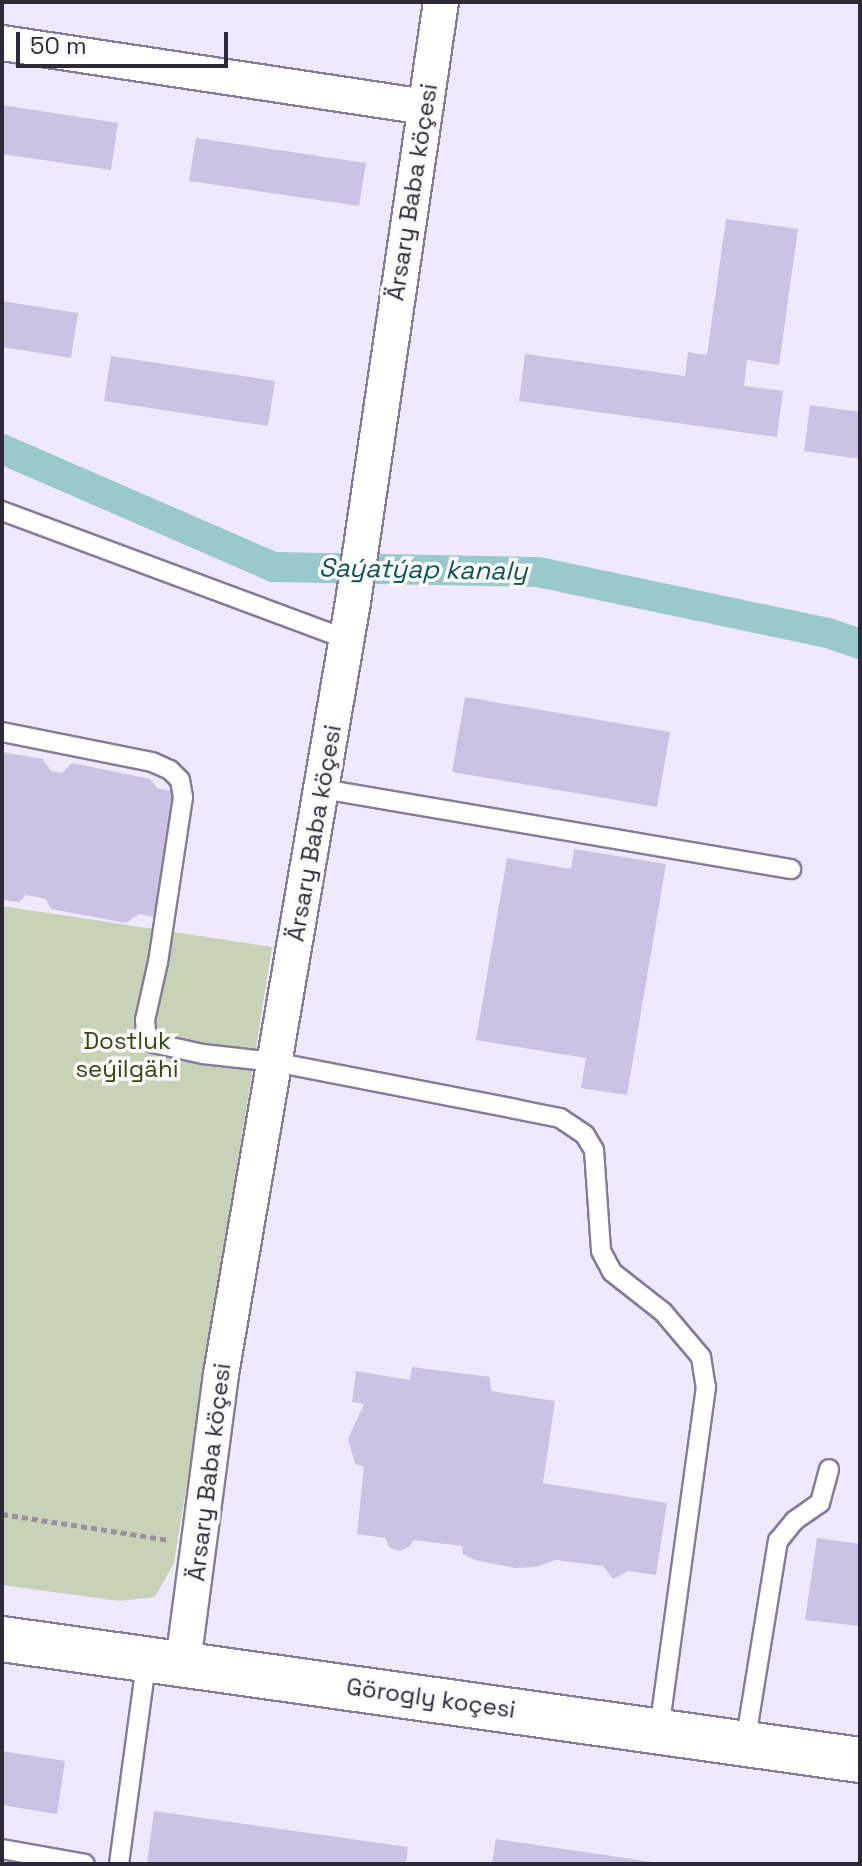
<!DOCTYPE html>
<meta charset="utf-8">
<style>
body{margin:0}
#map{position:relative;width:862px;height:1866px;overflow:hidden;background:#efe9fe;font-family:"Space Grotesk",sans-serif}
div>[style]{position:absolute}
.green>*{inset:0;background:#c8d2b6}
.canal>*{height:30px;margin:-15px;padding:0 15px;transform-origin:15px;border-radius:15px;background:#99c9cb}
.building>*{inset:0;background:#ccc2e4}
.path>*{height:5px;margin-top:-2.5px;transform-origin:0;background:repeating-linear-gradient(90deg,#9792a3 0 6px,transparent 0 10px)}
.roads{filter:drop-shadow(2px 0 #857c9b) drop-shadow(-2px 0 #857c9b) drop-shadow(0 2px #857c9b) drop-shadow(0 -2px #857c9b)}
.service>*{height:18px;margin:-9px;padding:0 9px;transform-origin:9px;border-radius:9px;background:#fff}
.minor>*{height:34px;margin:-17px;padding:0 17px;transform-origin:17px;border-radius:17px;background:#fff}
.secondary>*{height:44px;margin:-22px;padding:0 22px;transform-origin:22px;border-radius:22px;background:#fff}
span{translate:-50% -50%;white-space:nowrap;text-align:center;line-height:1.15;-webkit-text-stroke:7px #fafafa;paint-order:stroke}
.street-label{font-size:24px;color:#2d2936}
.park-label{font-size:24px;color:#36460e}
.water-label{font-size:26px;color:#0f5457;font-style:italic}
.frame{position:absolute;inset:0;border:4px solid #2d2936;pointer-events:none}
.scale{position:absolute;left:16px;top:32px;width:212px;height:36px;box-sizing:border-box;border:4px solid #2d2936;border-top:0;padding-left:10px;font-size:24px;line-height:28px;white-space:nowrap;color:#2d2936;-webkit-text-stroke:6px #fafafa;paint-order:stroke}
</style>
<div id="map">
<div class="green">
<i style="clip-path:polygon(2px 906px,272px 947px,174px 1563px,155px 1597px,119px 1601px,2px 1585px)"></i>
</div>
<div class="canal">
<i style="left:2px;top:449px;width:296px;rotate:23.5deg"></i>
<i style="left:274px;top:567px;width:264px;rotate:1.1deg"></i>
<i style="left:538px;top:572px;width:296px;rotate:11.9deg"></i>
<i style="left:828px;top:633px;width:34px;rotate:19deg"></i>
</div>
<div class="building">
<i style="clip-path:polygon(2px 105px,118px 123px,111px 170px,2px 154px)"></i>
<i style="clip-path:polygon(196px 138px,366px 163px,359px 206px,189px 181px)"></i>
<i style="clip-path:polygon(726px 219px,798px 229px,779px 365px,747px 360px,744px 386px,783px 391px,777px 437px,519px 401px,525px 354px,685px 376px,688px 352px,707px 355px)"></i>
<i style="clip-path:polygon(2px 301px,78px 313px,71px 358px,2px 347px)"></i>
<i style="clip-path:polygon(111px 356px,275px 381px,268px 426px,104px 401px)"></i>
<i style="clip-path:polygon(810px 405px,860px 412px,860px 459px,804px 451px)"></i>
<i style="clip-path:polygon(465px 697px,670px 732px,657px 807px,452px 772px)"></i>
<i style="clip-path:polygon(2px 752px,43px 759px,51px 771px,62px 773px,72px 763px,150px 779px,157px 788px,175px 792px,169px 892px,158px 899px,155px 917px,139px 914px,126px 923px,51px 909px,46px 899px,26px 895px,19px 902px,2px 900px)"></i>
<i style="clip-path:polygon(574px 849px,666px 864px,627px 1095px,581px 1088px,586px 1058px,476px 1040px,507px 858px,571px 869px)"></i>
<i style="clip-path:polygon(412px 1367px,490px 1377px,491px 1391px,555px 1401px,543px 1483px,667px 1503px,656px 1575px,629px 1571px,613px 1579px,603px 1566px,556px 1560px,536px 1567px,515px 1568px,475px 1560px,463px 1554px,462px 1546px,414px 1540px,409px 1547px,399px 1551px,390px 1548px,385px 1538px,357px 1534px,364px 1467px,355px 1464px,348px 1439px,364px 1404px,352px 1402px,356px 1371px,410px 1380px)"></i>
<i style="clip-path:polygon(817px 1538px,860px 1544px,860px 1626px,805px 1620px)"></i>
<i style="clip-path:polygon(2px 1751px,65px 1761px,57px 1814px,2px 1805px)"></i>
<i style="clip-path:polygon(154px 1811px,408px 1847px,406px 1864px,147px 1864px)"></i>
<i style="clip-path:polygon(496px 1839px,652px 1862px,652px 1864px,492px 1864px)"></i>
</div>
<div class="path">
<i style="left:2px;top:1514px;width:169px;rotate:8.8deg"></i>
</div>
<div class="roads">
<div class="service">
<i style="left:2px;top:511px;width:367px;rotate:20.4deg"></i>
<i style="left:2px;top:732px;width:153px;rotate:11.3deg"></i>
<i style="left:152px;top:762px;width:20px;rotate:24deg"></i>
<i style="left:170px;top:770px;width:14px;rotate:45deg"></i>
<i style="left:180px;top:780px;width:17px;rotate:80deg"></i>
<i style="left:183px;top:797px;width:167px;rotate:98.6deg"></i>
<i style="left:158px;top:962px;width:59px;rotate:102.6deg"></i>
<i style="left:145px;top:1020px;width:12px;rotate:85deg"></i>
<i style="left:146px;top:1032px;width:13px;rotate:58deg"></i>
<i style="left:153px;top:1043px;width:51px;rotate:12.4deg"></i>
<i style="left:203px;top:1054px;width:71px;rotate:6.4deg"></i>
<i style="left:274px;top:1062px;width:246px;rotate:11deg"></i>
<i style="left:515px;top:1109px;width:46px;rotate:11.3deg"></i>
<i style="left:560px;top:1118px;width:30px;rotate:34deg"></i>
<i style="left:585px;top:1135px;width:17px;rotate:59deg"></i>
<i style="left:594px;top:1150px;width:101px;rotate:86deg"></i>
<i style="left:601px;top:1251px;width:24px;rotate:62deg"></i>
<i style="left:612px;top:1272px;width:65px;rotate:38.1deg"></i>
<i style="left:663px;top:1312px;width:59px;rotate:49.8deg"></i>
<i style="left:701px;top:1357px;width:30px;rotate:81deg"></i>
<i style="left:706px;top:1387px;width:347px;rotate:97.8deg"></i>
<i style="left:322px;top:789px;width:476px;rotate:9.7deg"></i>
<i style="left:745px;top:1744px;width:206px;rotate:-80.8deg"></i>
<i style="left:778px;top:1541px;width:26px;rotate:-51deg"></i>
<i style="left:794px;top:1521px;width:32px;rotate:-35deg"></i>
<i style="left:820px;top:1503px;width:35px;rotate:-75deg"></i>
<i style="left:2px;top:1849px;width:84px;rotate:10.2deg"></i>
<i style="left:119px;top:1864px;width:208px;rotate:-82.3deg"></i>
</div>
<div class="minor">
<i style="left:2px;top:43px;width:428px;rotate:8.6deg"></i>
<i style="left:183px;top:1663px;width:291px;rotate:-82.5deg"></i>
<i style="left:221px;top:1374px;width:783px;rotate:-80.3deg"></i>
<i style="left:353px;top:602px;width:606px;rotate:-81.66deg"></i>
</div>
<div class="secondary">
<i style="left:2px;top:1639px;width:866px;rotate:8.03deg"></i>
</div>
</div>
<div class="street-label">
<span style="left:412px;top:192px;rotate:-81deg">Ärsary Baba köçesi</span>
<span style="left:314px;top:833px;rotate:-80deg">Ärsary Baba köçesi</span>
<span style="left:209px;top:1472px;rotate:-83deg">Ärsary Baba köçesi</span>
<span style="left:431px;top:1698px;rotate:8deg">Görogly koçesi</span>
</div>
<div class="park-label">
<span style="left:127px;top:1055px">Dostluk<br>seýilgähi</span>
</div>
<div class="water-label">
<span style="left:423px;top:570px;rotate:1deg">Saýatýap kanaly</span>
</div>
<div class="frame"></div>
<div class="scale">50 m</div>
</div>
